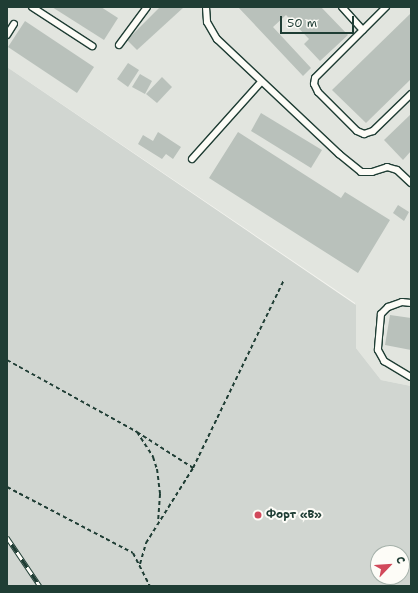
<!DOCTYPE html>
<meta charset="utf-8">
<style>
body{margin:0}
#map{position:relative;width:418px;height:593px;overflow:hidden;background:#f4f4ef;font-family:"Shantell Sans",sans-serif}
div>[style]{position:absolute}
.built>*{inset:0;background:#e2e5df}
.green>*{inset:0;background:#d1d6d1}
.building>*{inset:0;background:#b9c1bb}
.path>*{height:2px;margin-top:-1px;transform-origin:0;background:repeating-linear-gradient(90deg,#1f3d34 0 4px,transparent 0 7px)}
.roads{filter:drop-shadow(1px 0 #1f3d34) drop-shadow(-1px 0 #1f3d34) drop-shadow(0 1px #1f3d34) drop-shadow(0 -1px #1f3d34)}
.service>*{height:6px;margin:-3px;padding:0 3px;transform-origin:3px;border-radius:3px;background:#fdfcf7}
.rail>*{height:4.5px;margin-top:-2.25px;transform-origin:0;background:repeating-linear-gradient(90deg,#fdfcf7 0 9px,#1f3d34 0 18px);box-sizing:border-box;border-block:1px solid #1f3d34}
.dots>*{width:11px;height:11px;translate:-50% -50%;box-sizing:border-box;border:2px solid #fdfcf7;border-radius:50%}
span{translate:-50% -50%;white-space:nowrap;text-align:center;line-height:1.15;-webkit-text-stroke:4px #fdfcf7;paint-order:stroke}
.poi-label{font-size:11px;color:#1f3d34;font-weight:700}
.left{translate:0 -50%;text-align:left}
.frame{position:absolute;inset:0;border:8px solid #1f3d34;pointer-events:none}
.north{position:absolute;left:370px;top:545px;width:40px;height:40px;box-sizing:border-box;background:#fdfcf7;border:1px solid #a4b0a9;border-radius:50%;rotate:65deg;font-size:11px;font-weight:700;line-height:16px;text-align:center;color:#1f3d34}
.north::after{content:'';display:block;margin:auto;width:14px;height:18px;background:#d1495b;clip-path:polygon(50% 0,100% 100%,50% 72%,0 100%)}
.scale{position:absolute;left:280px;top:16px;width:74px;height:18px;box-sizing:border-box;border:2px solid #1f3d34;border-top:0;padding-left:5px;font-size:12px;line-height:14px;white-space:nowrap;color:#1f3d34;-webkit-text-stroke:3px #fdfcf7;paint-order:stroke}
</style>
<div id="map">
<div class="built">
<i style="clip-path:polygon(7px 7px,411px 7px,411px 386px,381px 380px,356px 348px,355px 303px,7px 67px)"></i>
</div>
<div class="green">
<i style="clip-path:polygon(evenodd,7px 67px,356px 305px,356px 348px,381px 380px,411px 386px,411px 586px,7px 586px,7px 67px,378px 553px,402px 553px,402px 577px,378px 577px,378px 553px)"></i>
</div>
<div class="building">
<i style="clip-path:polygon(52px 7px,101px 7px,118px 18px,104px 40px)"></i>
<i style="clip-path:polygon(160px 7px,184px 7px,137px 50px,127px 40px)"></i>
<i style="clip-path:polygon(238px 7px,321px 7px,348px 35px,320px 61px,304px 44px,309px 39px,286px 15px,273px 27px,311px 68px,303px 76px)"></i>
<i style="clip-path:polygon(411px 13px,411px 79px,366px 123px,332px 90px)"></i>
<i style="clip-path:polygon(25px 21px,94px 67px,77px 93px,8px 47px)"></i>
<i style="clip-path:polygon(128px 63px,139px 70px,128px 87px,117px 79px)"></i>
<i style="clip-path:polygon(140px 74px,152px 81px,145px 94px,132px 87px)"></i>
<i style="clip-path:polygon(162px 77px,172px 87px,157px 103px,146px 94px)"></i>
<i style="clip-path:polygon(261px 113px,322px 150px,311px 168px,251px 131px)"></i>
<i style="clip-path:polygon(411px 114px,411px 151px,403px 160px,384px 140px)"></i>
<i style="clip-path:polygon(158px 132px,181px 147px,173px 159px,166px 154px,162px 159px,138px 144px,143px 135px,153px 141px)"></i>
<i style="clip-path:polygon(238px 132px,341px 198px,345px 192px,390px 220px,358px 273px,209px 178px)"></i>
<i style="clip-path:polygon(398px 205px,409px 212px,404px 221px,393px 213px)"></i>
<i style="clip-path:polygon(390px 315px,411px 318px,411px 350px,385px 345px)"></i>
</div>
<div class="path">
<i style="left:7px;top:360px;width:149px;rotate:29deg"></i>
<i style="left:137px;top:432px;width:30px;rotate:57deg"></i>
<i style="left:153px;top:457px;width:13px;rotate:72deg"></i>
<i style="left:157px;top:469px;width:25px;rotate:83deg"></i>
<i style="left:160px;top:494px;width:28px;rotate:94deg"></i>
<i style="left:137px;top:432px;width:67px;rotate:32.7deg"></i>
<i style="left:193px;top:468px;width:209px;rotate:-64.2deg"></i>
<i style="left:7px;top:487px;width:142px;rotate:27.6deg"></i>
<i style="left:133px;top:553px;width:37px;rotate:63deg"></i>
<i style="left:140px;top:564px;width:22px;rotate:-74deg"></i>
<i style="left:146px;top:543px;width:89px;rotate:-57.9deg"></i>
</div>
<div class="roads">
<div class="service">
<i style="left:32px;top:7px;width:72px;rotate:33deg"></i>
<i style="left:206px;top:7px;width:15px;rotate:86deg"></i>
<i style="left:207px;top:22px;width:20px;rotate:60deg"></i>
<i style="left:217px;top:39px;width:168px;rotate:43.3deg"></i>
<i style="left:339px;top:154px;width:28px;rotate:39deg"></i>
<i style="left:361px;top:172px;width:11px"></i>
<i style="left:372px;top:172px;width:16px;rotate:-18deg"></i>
<i style="left:387px;top:167px;width:10px;rotate:17deg"></i>
<i style="left:397px;top:170px;width:19px;rotate:43deg"></i>
<i style="left:342px;top:7px;width:31px;rotate:48deg"></i>
<i style="left:386px;top:7px;width:100px;rotate:135deg"></i>
<i style="left:315px;top:78px;width:6px;rotate:99deg"></i>
<i style="left:314px;top:84px;width:9px;rotate:63deg"></i>
<i style="left:318px;top:92px;width:55px;rotate:45deg"></i>
<i style="left:357px;top:131px;width:8px;rotate:23deg"></i>
<i style="left:364px;top:134px;width:9px;rotate:-18deg"></i>
<i style="left:373px;top:131px;width:53px;rotate:-44.2deg"></i>
<i style="left:7px;top:35px;width:13px;rotate:-58deg"></i>
<i style="left:119px;top:45px;width:47px;rotate:-53.6deg"></i>
<i style="left:192px;top:159px;width:103px;rotate:-48.1deg"></i>
<i style="left:411px;top:303px;width:9px;rotate:-174deg"></i>
<i style="left:402px;top:302px;width:15px;rotate:160deg"></i>
<i style="left:388px;top:307px;width:10px;rotate:135deg"></i>
<i style="left:381px;top:314px;width:36px;rotate:95deg"></i>
<i style="left:378px;top:350px;width:13px;rotate:61deg"></i>
<i style="left:384px;top:361px;width:31px;rotate:31deg"></i>
</div>
</div>
<div class="rail">
<i style="left:7px;top:537px;width:59px;rotate:56deg"></i>
</div>
<div class="dots">
<i style="left:258px;top:515px;background:#d1495b"></i>
</div>
<div class="poi-label">
<span class="left" style="left:266px;top:515px">Форт «В»</span>
</div>
<div class="frame"></div>
<div class="north">С</div>
<div class="scale">50 m</div>
</div>
